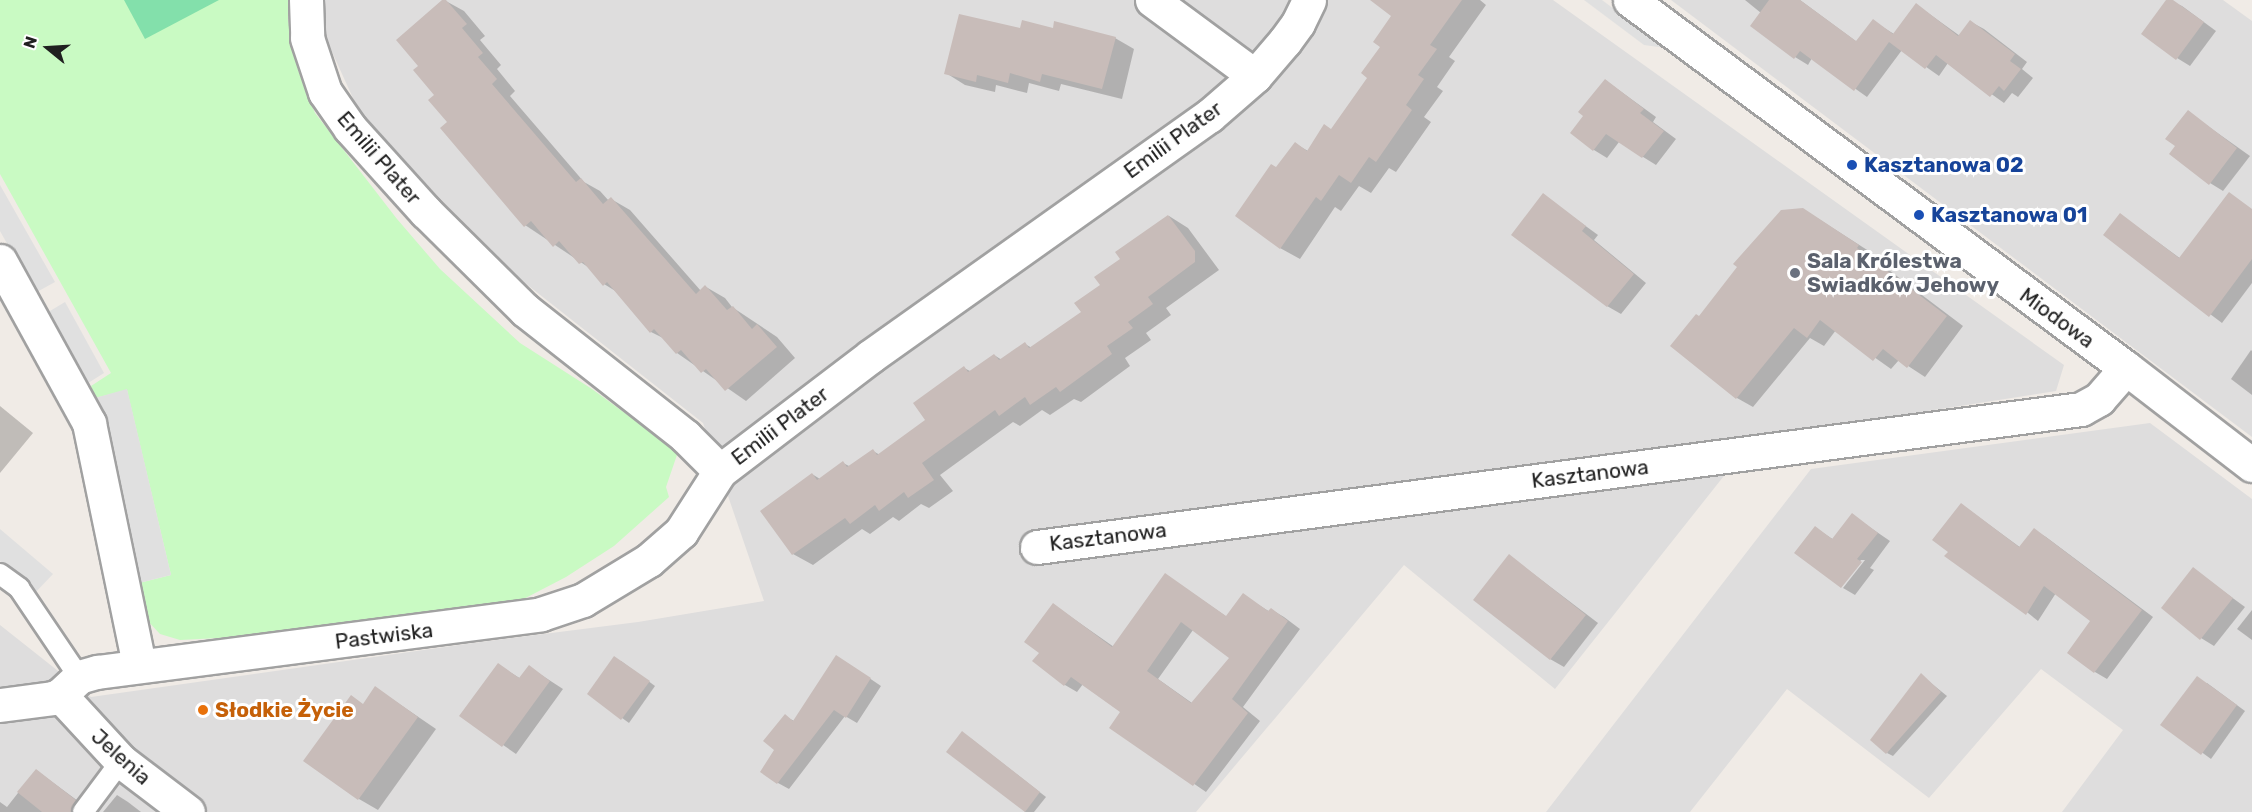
<!DOCTYPE html>
<meta charset="utf-8">
<style>
body{margin:0}
#map{position:relative;width:2252px;height:812px;overflow:hidden;background:#f0ebe6;font-family:Rubik,sans-serif}
div>[style]{position:absolute}
.residential>*{inset:0;background:#dedddd}
.park>*{inset:0;background:#c9fac3}
.pitch>*{inset:0;background:#83e0ab}
.parking>*{inset:0;background:#e0e0e0}
.shadow>*{inset:0;background:#0003}
.building>*{inset:0;background:#c8bcb9}
.roads{filter:drop-shadow(2px 0 #a1a1a1) drop-shadow(-2px 0 #a1a1a1) drop-shadow(0 2px #a1a1a1) drop-shadow(0 -2px #a1a1a1)}
.service>*{height:20px;margin:-10px;padding:0 10px;transform-origin:10px;border-radius:10px;background:#fff}
.minor>*{height:33px;margin:-16.5px;padding:0 16.5px;transform-origin:16.5px;border-radius:16.5px;background:#fff}
.tertiary>*{height:33px;margin:-16.5px;padding:0 16.5px;transform-origin:16.5px;border-radius:16.5px;background:#fff}
.dots>*{width:16px;height:16px;translate:-50% -50%;box-sizing:border-box;border:3px solid #fff;border-radius:50%}
span{translate:-50% -50%;white-space:nowrap;text-align:center;line-height:1.15;-webkit-text-stroke:6px #fff;paint-order:stroke}
.street-label{font-size:21px;color:#202020}
.transit-label{font-size:21px;color:#164399;font-weight:700}
.left{translate:0 -50%;text-align:left}
.worship-label{font-size:21px;color:#5b616d;font-weight:700}
.food-label{font-size:21px;color:#c56008;font-weight:700}
.north{position:absolute;left:18px;top:18px;width:60px;height:60px;-webkit-text-stroke:4px #fff;paint-order:stroke;rotate:288deg;font-size:16px;font-weight:700;line-height:24px;text-align:center;color:#202020}
.north::after{content:'';display:block;margin:auto;width:21px;height:27px;background:#202020;clip-path:polygon(50% 0,100% 100%,50% 72%,0 100%)}
</style>
<div id="map">
<div class="residential">
<i style="clip-path:polygon(323px 0,1553px 0,2064px 365px,2056px 391px,1754px 438px,1555px 689px,1404px 565px,1196px 812px,0 812px,0 625px,91px 697px,473px 643px,638px 622px,764px 601px,703px 423px,511px 272px,362px 118px,318px 21px)"></i>
<i style="clip-path:polygon(1671px 0,2223px 0,2252px 21px,2252px 437px)"></i>
<i style="clip-path:polygon(2150px 423px,2252px 499px,2252px 812px,2062px 812px,2123px 730px,2041px 669px,1929px 798px,1787px 689px,1690px 812px,1546px 812px,1811px 469px)"></i>
</div>
<div class="park">
<i style="clip-path:polygon(0 0,288px 0,288px 20px,298px 70px,315px 113px,397px 219px,440px 269px,520px 343px,592px 389px,678px 452px,666px 487px,669px 497px,614px 546px,566px 577px,514px 604px,219px 638px,180px 640px,160px 634px,145px 618px,139px 583px,171px 575px,127px 390px,95px 398px,91px 386px,111px 373px,0 174px)"></i>
</div>
<div class="pitch">
<i style="clip-path:polygon(124px 0,219px 0,145px 39px)"></i>
</div>
<div class="parking">
<i style="clip-path:polygon(1584px 0,1602px 0,1666px 48px,1644px 45px)"></i>
<i style="clip-path:polygon(0 185px,55px 282px,35px 293px,0 231px)"></i>
<i style="clip-path:polygon(65px 302px,104px 373px,85px 385px,45px 314px)"></i>
<i style="clip-path:polygon(127px 389px,171px 575px,139px 583px,95px 398px)"></i>
<i style="clip-path:polygon(0 529px,53px 574px,33px 595px,0 561px)"></i>
</div>
<div class="shadow">
<i style="clip-path:polygon(444px 0,464px 11px,485px 36px,480px 40px,501px 65px,497px 69px,515px 91px,510px 96px,584px 182px,600px 191px,609px 201px,611px 199px,630px 210px,701px 291px,706px 287px,725px 298px,732px 307px,777px 337px,795px 358px,746px 401px,677px 353px,665px 339px,651px 332px,617px 292px,604px 284px,591px 269px,525px 225px,449px 123px,420px 66px)"></i>
<i style="clip-path:polygon(1395px 0,1480px 0,1486px 5px,1449px 57px,1455px 61px,1437px 87px,1443px 91px,1424px 117px,1431px 122px,1396px 172px,1389px 168px,1371px 193px,1359px 186px,1341px 211px,1335px 207px,1300px 259px,1280px 248px,1277px 169px,1296px 144px,1308px 151px,1332px 130px,1369px 77px,1393px 16px)"></i>
<i style="clip-path:polygon(1745px 0,1800px 0,1857px 42px,1873px 21px,1894px 34px,1917px 5px,1960px 36px,1971px 22px,1984px 29px,2027px 62px,2022px 69px,2033px 78px,2018px 97px,2012px 93px,2004px 103px,1948px 63px,1939px 76px,1902px 50px,1867px 97px,1812px 58px,1808px 65px,1795px 57px,1761px 13px)"></i>
<i style="clip-path:polygon(2168px 0,2182px 6px,2216px 31px,2190px 66px,2177px 58px)"></i>
<i style="clip-path:polygon(1054px 29px,1115px 38px,1134px 49px,1122px 99px,1061px 84px,1059px 91px,1029px 83px,1027px 93px,996px 85px,995px 92px,965px 85px,946px 73px)"></i>
<i style="clip-path:polygon(1605px 80px,1656px 117px,1653px 122px,1676px 139px,1656px 165px,1619px 142px,1607px 158px,1594px 150px,1585px 116px)"></i>
<i style="clip-path:polygon(2188px 112px,2250px 156px,2223px 191px,2210px 183px,2177px 146px)"></i>
<i style="clip-path:polygon(2230px 194px,2252px 211px,2252px 283px,2222px 323px,2105px 235px,2121px 215px,2181px 259px)"></i>
<i style="clip-path:polygon(1543px 195px,1598px 235px,1594px 240px,1646px 283px,1621px 314px,1607px 306px)"></i>
<i style="clip-path:polygon(1803px 209px,1875px 255px,1873px 258px,1963px 326px,1925px 377px,1899px 360px,1891px 369px,1836px 330px,1824px 346px,1810px 338px,1753px 407px,1737px 398px,1700px 318px)"></i>
<i style="clip-path:polygon(1169px 216px,1188px 228px,1219px 270px,1166px 308px,1171px 315px,1146px 333px,1151px 340px,1125px 358px,1130px 366px,1081px 402px,1074px 399px,1050px 415px,1042px 410px,1020px 426px,1013px 422px,940px 475px,953px 491px,929px 508px,921px 504px,899px 521px,893px 517px,870px 534px,862px 529px,813px 565px,793px 554px,762px 511px,812px 474px,820px 479px,843px 463px,851px 467px,873px 451px,880px 455px,928px 420px,964px 368px,972px 372px,994px 355px,1002px 360px,1025px 344px,1032px 348px,1083px 312px,1122px 259px)"></i>
<i style="clip-path:polygon(2251px 350px,2252px 351px,2252px 395px,2231px 379px)"></i>
<i style="clip-path:polygon(0 406px,33px 433px,0 473px)"></i>
<i style="clip-path:polygon(1961px 504px,2021px 548px,2034px 530px,2046px 537px,2153px 617px,2107px 679px,2095px 672px,2092px 621px,2056px 593px,2038px 621px,1950px 551px)"></i>
<i style="clip-path:polygon(1852px 515px,1890px 541px,1870px 568px,1874px 570px,1855px 595px,1843px 588px,1865px 560px,1861px 560px,1841px 586px,1816px 528px,1834px 540px)"></i>
<i style="clip-path:polygon(1510px 556px,1598px 623px,1564px 667px,1550px 659px)"></i>
<i style="clip-path:polygon(2193px 569px,2245px 607px,2214px 646px,2201px 638px)"></i>
<i style="clip-path:polygon(evenodd,1166px 575px,1227px 617px,1243px 595px,1270px 612px,1272px 610px,1284px 617px,1300px 629px,1243px 707px,1260px 721px,1206px 792px,1155px 757px,1122px 712px,1083px 684px,1077px 692px,1065px 685px,1041px 652px,1054px 605px,1114px 647px,1166px 575px,1193px 630px,1231px 658px,1192px 703px,1158px 679px,1193px 630px)"></i>
<i style="clip-path:polygon(2252px 610px,2252px 640px,2237px 629px)"></i>
<i style="clip-path:polygon(621px 661px,655px 686px,629px 723px,589px 694px)"></i>
<i style="clip-path:polygon(847px 663px,881px 686px,857px 723px,845px 716px,789px 789px,778px 783px,776px 749px,785px 716px,794px 721px)"></i>
<i style="clip-path:polygon(499px 665px,521px 679px,529px 667px,563px 689px,516px 754px,461px 716px)"></i>
<i style="clip-path:polygon(1921px 675px,1947px 696px,1893px 756px,1887px 753px)"></i>
<i style="clip-path:polygon(2207px 683px,2245px 711px,2211px 759px,2163px 724px)"></i>
<i style="clip-path:polygon(376px 688px,436px 729px,378px 810px,359px 799px,364px 705px)"></i>
<i style="clip-path:polygon(969px 737px,1046px 797px,1034px 812px,1025px 812px)"></i>
<i style="clip-path:polygon(36px 770px,78px 801px,70px 812px,0 812px,0 802px,7px 807px)"></i>
<i style="clip-path:polygon(117px 795px,128px 802px,141px 812px,103px 812px)"></i>
</div>
<div class="building">
<i style="clip-path:polygon(442px 0,446px 0,467px 24px,462px 28px,483px 53px,478px 57px,497px 79px,492px 84px,576px 182px,581px 178px,603px 204px,611px 197px,696px 294px,705px 285px,727px 310px,733px 306px,752px 329px,757px 324px,777px 347px,725px 391px,706px 369px,701px 373px,681px 350px,676px 354px,654px 329px,650px 333px,607px 282px,603px 286px,583px 262px,579px 264px,559px 241px,553px 247px,531px 221px,524px 227px,440px 128px,447px 122px,428px 100px,434px 95px,413px 70px,418px 66px,396px 40px)"></i>
<i style="clip-path:polygon(1370px 0,1462px 0,1430px 45px,1437px 49px,1418px 75px,1424px 79px,1406px 105px,1412px 110px,1376px 162px,1369px 157px,1351px 183px,1339px 175px,1321px 201px,1316px 197px,1280px 249px,1235px 216px,1271px 164px,1276px 167px,1295px 142px,1307px 151px,1324px 124px,1331px 129px,1367px 78px,1361px 73px,1380px 47px,1373px 42px,1391px 16px)"></i>
<i style="clip-path:polygon(1769px 0,1800px 0,1856px 41px,1873px 19px,1893px 34px,1916px 3px,1958px 36px,1970px 20px,2015px 54px,2010px 61px,2021px 69px,2004px 91px,1999px 86px,1990px 97px,1936px 55px,1925px 69px,1889px 42px,1854px 91px,1800px 51px,1794px 59px,1750px 26px)"></i>
<i style="clip-path:polygon(2166px 0,2173px 0,2204px 22px,2176px 60px,2141px 34px)"></i>
<i style="clip-path:polygon(959px 14px,1020px 28px,1022px 20px,1053px 28px,1054px 21px,1116px 37px,1102px 89px,1042px 74px,1040px 82px,1010px 73px,1008px 83px,977px 75px,976px 82px,944px 74px)"></i>
<i style="clip-path:polygon(1605px 79px,1644px 109px,1640px 113px,1664px 131px,1642px 158px,1606px 134px,1593px 151px,1570px 133px,1583px 116px,1578px 112px)"></i>
<i style="clip-path:polygon(2188px 110px,2237px 148px,2209px 185px,2169px 154px,2175px 146px,2165px 139px)"></i>
<i style="clip-path:polygon(2229px 192px,2252px 209px,2252px 259px,2209px 317px,2103px 235px,2120px 213px,2179px 258px)"></i>
<i style="clip-path:polygon(1543px 193px,1586px 226px,1582px 231px,1634px 274px,1607px 307px,1511px 235px)"></i>
<i style="clip-path:polygon(1803px 208px,1859px 245px,1857px 248px,1947px 316px,1907px 368px,1883px 349px,1873px 361px,1820px 320px,1807px 338px,1794px 328px,1736px 399px,1670px 346px,1696px 314px,1699px 316px,1737px 267px,1733px 264px,1781px 210px)"></i>
<i style="clip-path:polygon(1168px 215px,1195px 251px,1195px 262px,1148px 297px,1153px 304px,1128px 322px,1133px 328px,1107px 346px,1112px 354px,1060px 392px,1056px 387px,1030px 405px,1025px 397px,999px 416px,995px 410px,922px 463px,934px 480px,908px 498px,904px 492px,879px 511px,875px 505px,850px 524px,845px 518px,792px 555px,760px 511px,812px 473px,817px 480px,843px 461px,847px 467px,873px 449px,877px 455px,925px 420px,913px 403px,964px 366px,968px 372px,994px 354px,999px 360px,1025px 342px,1029px 348px,1081px 312px,1074px 303px,1100px 285px,1094px 277px,1120px 259px,1115px 252px)"></i>
<i style="clip-path:polygon(1961px 503px,2019px 547px,2034px 528px,2142px 610px,2094px 673px,2067px 653px,2090px 621px,2044px 586px,2026px 615px,1944px 556px,1948px 552px,1932px 540px)"></i>
<i style="clip-path:polygon(1852px 513px,1878px 533px,1857px 559px,1862px 562px,1841px 588px,1794px 553px,1815px 526px,1832px 539px)"></i>
<i style="clip-path:polygon(1509px 554px,1586px 615px,1550px 660px,1473px 600px)"></i>
<i style="clip-path:polygon(2193px 567px,2233px 598px,2200px 640px,2161px 608px)"></i>
<i style="clip-path:polygon(evenodd,1165px 573px,1226px 616px,1243px 593px,1268px 611px,1271px 608px,1288px 621px,1232px 699px,1248px 713px,1193px 786px,1109px 728px,1120px 712px,1071px 677px,1064px 686px,1032px 661px,1039px 653px,1024px 642px,1053px 603px,1112px 647px,1165px 573px,1181px 622px,1229px 658px,1191px 703px,1147px 671px,1181px 622px)"></i>
<i style="clip-path:polygon(836px 655px,871px 678px,846px 718px,834px 710px,777px 784px,760px 772px,774px 750px,763px 741px,785px 714px,793px 721px)"></i>
<i style="clip-path:polygon(614px 656px,650px 681px,621px 720px,587px 694px)"></i>
<i style="clip-path:polygon(498px 663px,519px 678px,529px 665px,550px 681px,502px 747px,459px 716px)"></i>
<i style="clip-path:polygon(1921px 673px,1941px 692px,1886px 754px,1870px 740px)"></i>
<i style="clip-path:polygon(2197px 676px,2237px 705px,2201px 755px,2160px 725px)"></i>
<i style="clip-path:polygon(375px 686px,418px 717px,358px 800px,303px 761px,351px 695px,363px 704px)"></i>
<i style="clip-path:polygon(962px 731px,1040px 792px,1025px 812px,946px 752px)"></i>
<i style="clip-path:polygon(36px 769px,77px 801px,71px 812px,42px 812px,17px 792px)"></i>
</div>
<div class="roads">
<div class="service">
<i style="left:0;top:574px;width:24px;rotate:36deg"></i>
<i style="left:19px;top:588px;width:107px;rotate:56deg"></i>
<i style="left:83px;top:812px;width:64px;rotate:-53.3deg"></i>
</div>
<div class="minor">
<i style="left:306px;top:0;width:38px;rotate:88deg"></i>
<i style="left:307px;top:38px;width:57px;rotate:71.6deg"></i>
<i style="left:325px;top:92px;width:44px;rotate:55.2deg"></i>
<i style="left:350px;top:128px;width:113px;rotate:47.9deg"></i>
<i style="left:426px;top:212px;width:139px;rotate:44.7deg"></i>
<i style="left:525px;top:310px;width:204px;rotate:38.2deg"></i>
<i style="left:685px;top:436px;width:49px;rotate:45deg"></i>
<i style="left:720px;top:471px;width:190px;rotate:-37.3deg"></i>
<i style="left:871px;top:356px;width:415px;rotate:-35.4deg"></i>
<i style="left:1209px;top:116px;width:61px;rotate:-41deg"></i>
<i style="left:1255px;top:76px;width:46px;rotate:-49.4deg"></i>
<i style="left:1285px;top:41px;width:22px;rotate:-54deg"></i>
<i style="left:1298px;top:23px;width:25px;rotate:-64deg"></i>
<i style="left:1152px;top:0;width:128px;rotate:36.4deg"></i>
<i style="left:0;top:261px;width:185px;rotate:61.2deg"></i>
<i style="left:89px;top:423px;width:247px;rotate:78.3deg"></i>
<i style="left:1037px;top:547px;width:1053px;rotate:-7.53deg"></i>
<i style="left:2081px;top:409px;width:21px;rotate:-29deg"></i>
<i style="left:2099px;top:399px;width:41px;rotate:-48.9deg"></i>
<i style="left:60px;top:695px;width:90px;rotate:47.3deg"></i>
<i style="left:121px;top:761px;width:84px;rotate:37.3deg"></i>
<i style="left:0;top:705px;width:53px;rotate:-7.5deg"></i>
<i style="left:53px;top:698px;width:8px;rotate:-23deg"></i>
<i style="left:60px;top:695px;width:26px;rotate:-43deg"></i>
<i style="left:79px;top:677px;width:19px;rotate:-16deg"></i>
<i style="left:97px;top:672px;width:448px;rotate:-7.4deg"></i>
<i style="left:541px;top:614px;width:44px;rotate:-18.4deg"></i>
<i style="left:583px;top:600px;width:77px;rotate:-31.2deg"></i>
<i style="left:649px;top:560px;width:43px;rotate:-41.2deg"></i>
<i style="left:681px;top:532px;width:72px;rotate:-57.4deg"></i>
</div>
<div class="tertiary">
<i style="left:1630px;top:0;width:618px;rotate:36.57deg"></i>
<i style="left:2126px;top:368px;width:159px;rotate:37.6deg"></i>
</div>
</div>
<div class="dots">
<i style="left:1852px;top:165px;background:#1a4fb4"></i>
<i style="left:1919px;top:215px;background:#1a4fb4"></i>
<i style="left:1795px;top:273px;background:#6b7280"></i>
<i style="left:203px;top:710px;background:#e8710a"></i>
</div>
<div class="street-label">
<span style="left:1173px;top:140px;rotate:-36deg">Emilii Plater</span>
<span style="left:379px;top:158px;rotate:49deg">Emilii Plater</span>
<span style="left:2057px;top:318px;rotate:36deg">Miodowa</span>
<span style="left:780px;top:426px;rotate:-37deg">Emilii Plater</span>
<span style="left:1590px;top:474px;rotate:-7deg">Kasztanowa</span>
<span style="left:1108px;top:537px;rotate:-7deg">Kasztanowa</span>
<span style="left:384px;top:636px;rotate:-7deg">Pastwiska</span>
<span style="left:121px;top:757px;rotate:42deg">Jelenia</span>
</div>
<div class="transit-label">
<span class="left" style="left:1864px;top:165px">Kasztanowa 02</span>
<span class="left" style="left:1931px;top:215px">Kasztanowa 01</span>
</div>
<div class="worship-label">
<span class="left" style="left:1807px;top:273px">Sala Królestwa<br>Swiadków Jehowy</span>
</div>
<div class="food-label">
<span class="left" style="left:215px;top:710px">Słodkie Życie</span>
</div>
<div class="north">N</div>
</div>
